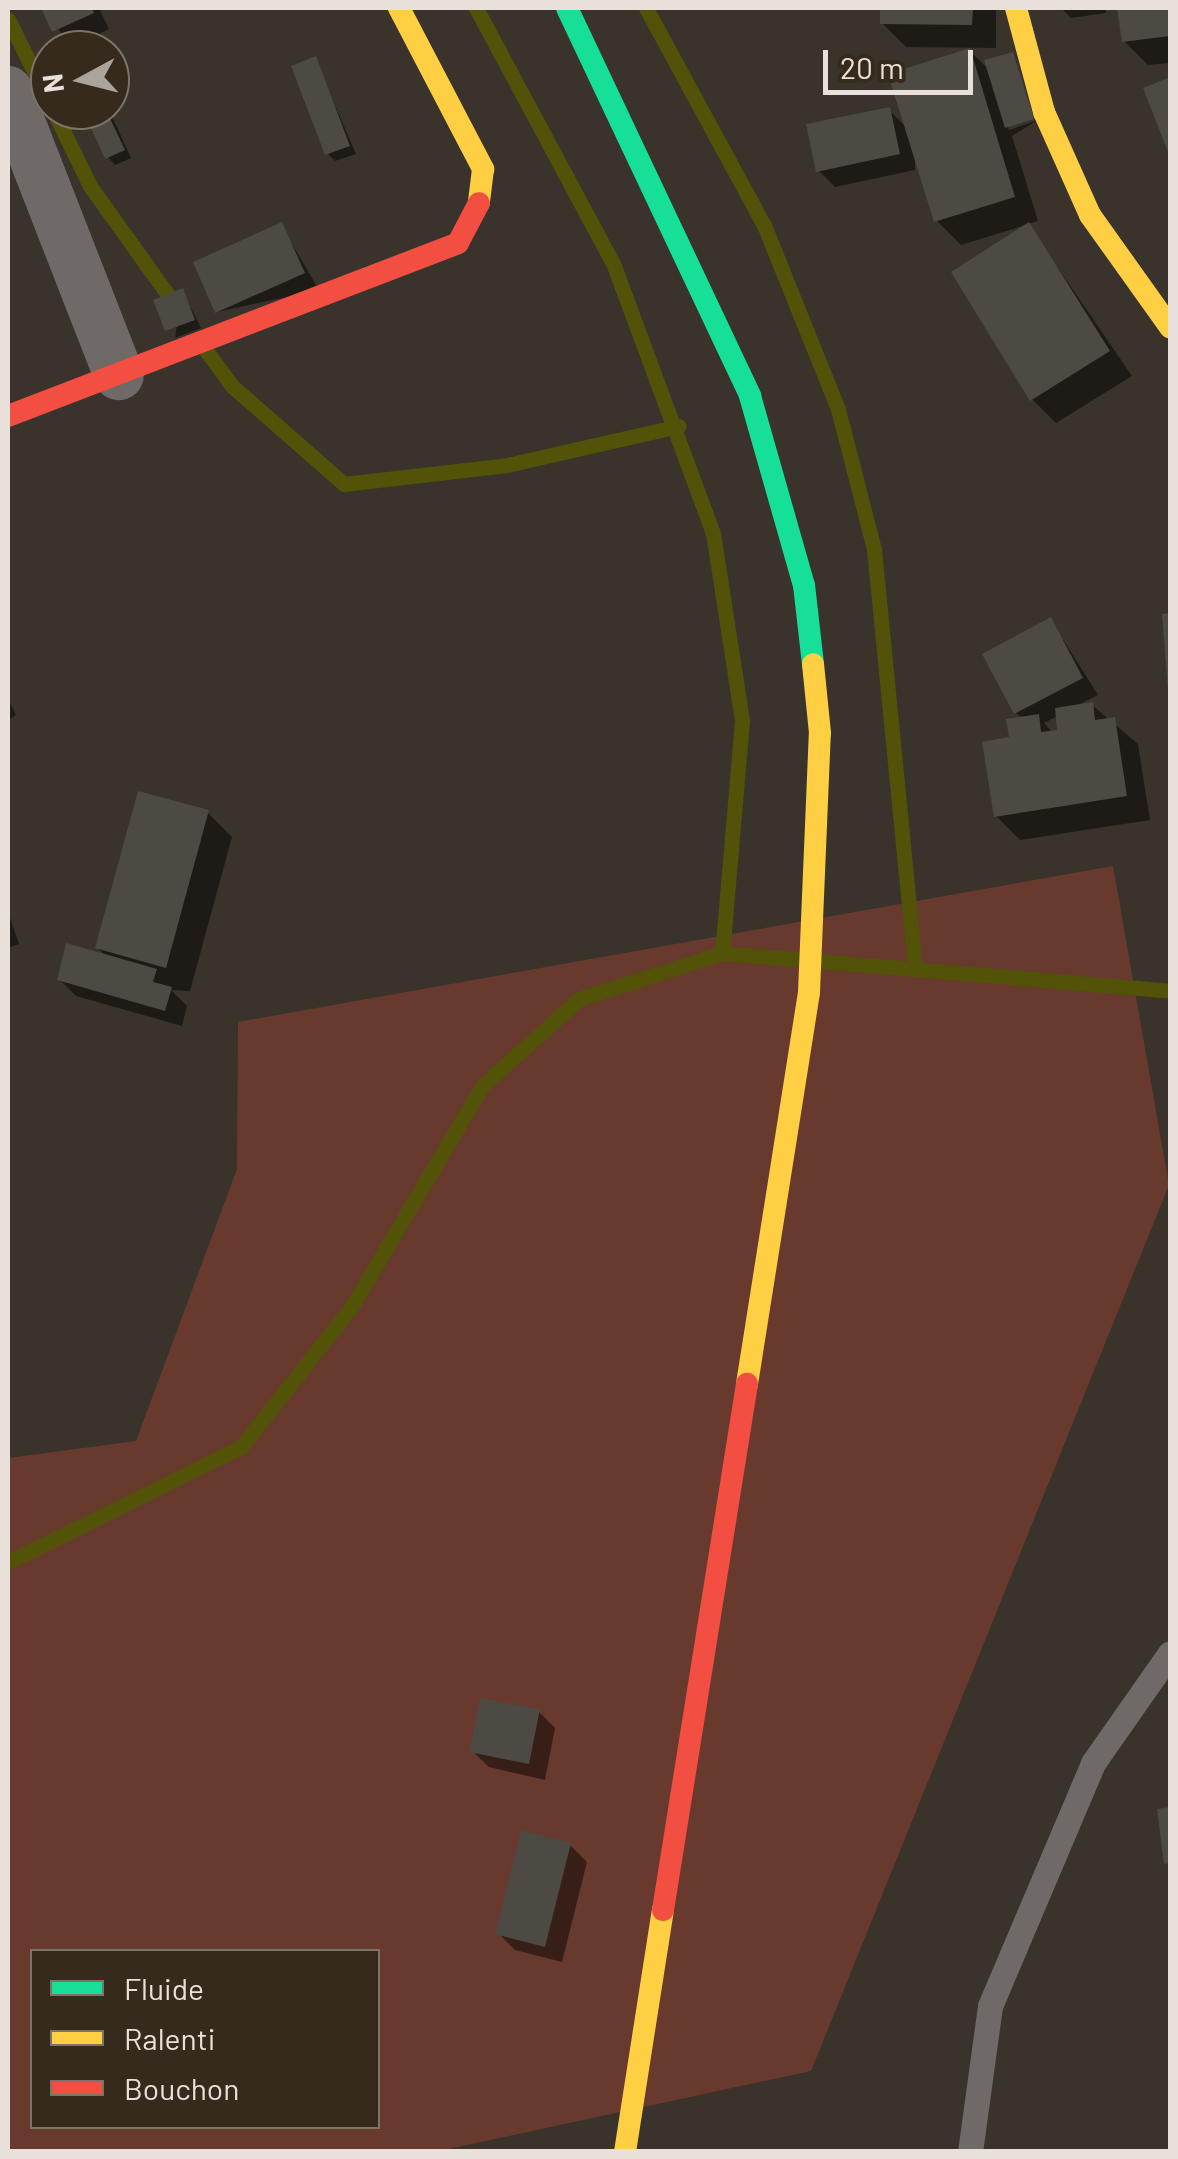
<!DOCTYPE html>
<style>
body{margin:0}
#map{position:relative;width:1178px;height:2159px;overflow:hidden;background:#39332c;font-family:Barlow,sans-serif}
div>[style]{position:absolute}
.green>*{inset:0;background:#683a2e}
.shadow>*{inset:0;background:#0007}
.stream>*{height:15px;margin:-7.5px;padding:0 7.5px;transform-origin:7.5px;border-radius:7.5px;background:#525209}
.building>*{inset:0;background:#4d4a43}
.lane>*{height:25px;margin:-12.5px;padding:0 12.5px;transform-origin:12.5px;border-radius:12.5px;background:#6f6a68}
.street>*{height:50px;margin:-25px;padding:0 25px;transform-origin:25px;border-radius:25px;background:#6f6a68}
.fast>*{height:22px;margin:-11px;padding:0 11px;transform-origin:11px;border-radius:11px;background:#16e098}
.slow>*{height:22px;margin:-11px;padding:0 11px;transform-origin:11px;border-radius:11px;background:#ffcf43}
.jam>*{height:22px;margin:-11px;padding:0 11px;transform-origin:11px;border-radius:11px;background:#f24e42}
span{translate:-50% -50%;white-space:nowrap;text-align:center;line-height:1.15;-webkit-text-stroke:9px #352a1c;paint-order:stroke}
.frame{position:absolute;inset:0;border:10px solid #e9e1d9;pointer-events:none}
.legend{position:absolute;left:30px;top:1949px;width:350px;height:180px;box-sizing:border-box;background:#352a1c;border:2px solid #7d7368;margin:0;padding:12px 18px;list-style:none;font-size:30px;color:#e9e1d9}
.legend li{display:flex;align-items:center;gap:20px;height:50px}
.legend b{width:50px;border:2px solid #7d7368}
.north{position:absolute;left:30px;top:30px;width:100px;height:100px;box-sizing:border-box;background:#352a1c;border:2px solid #7d7368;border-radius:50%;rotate:263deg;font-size:28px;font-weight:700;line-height:40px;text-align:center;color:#e9e1d9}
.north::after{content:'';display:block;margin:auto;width:35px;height:45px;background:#aba49c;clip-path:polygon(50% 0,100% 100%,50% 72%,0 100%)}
.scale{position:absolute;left:823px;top:50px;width:150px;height:45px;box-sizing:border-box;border:5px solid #e9e1d9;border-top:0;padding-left:12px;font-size:30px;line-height:35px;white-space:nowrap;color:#e9e1d9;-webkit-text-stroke:8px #352a1c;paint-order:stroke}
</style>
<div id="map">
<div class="green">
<i style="clip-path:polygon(evenodd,1113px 866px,1169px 1185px,811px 2071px,439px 2151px,8px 2151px,8px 1458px,136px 1441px,237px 1169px,238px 1022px,1113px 866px,32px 1952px,378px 1952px,378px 2126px,32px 2126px,32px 1952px)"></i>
</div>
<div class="shadow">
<i style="clip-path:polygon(44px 8px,99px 8px,109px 29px,71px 47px)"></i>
<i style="clip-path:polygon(882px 8px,996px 8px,996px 48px,906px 47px,882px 23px)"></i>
<i style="clip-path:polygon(1061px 8px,1106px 8px,1106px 13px,1071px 18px)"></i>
<i style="clip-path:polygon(1120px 8px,1170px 8px,1170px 63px,1148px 65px,1124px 41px)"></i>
<i style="clip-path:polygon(970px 51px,991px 72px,1009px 130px,1038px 120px,1012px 136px,1038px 221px,1028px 224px,1132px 376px,1056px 423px,1032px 399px,1026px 225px,961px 245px,937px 221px,915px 151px,915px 170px,835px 187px,819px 171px,889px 110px,908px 129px)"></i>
<i style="clip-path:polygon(315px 59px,356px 154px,335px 161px,327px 153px)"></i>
<i style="clip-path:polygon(86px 110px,109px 110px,131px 158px,115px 165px,108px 157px)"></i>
<i style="clip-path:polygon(281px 225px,319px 290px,217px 312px)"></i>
<i style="clip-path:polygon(182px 290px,201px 328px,175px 338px)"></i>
<i style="clip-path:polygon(evenodd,1051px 620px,1098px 695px,1076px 706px,1092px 705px,1138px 744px,1150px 820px,1020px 840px,996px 816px,1023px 719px,1016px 713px,1051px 620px,1058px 716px,1060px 732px,1053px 733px,1044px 723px,1058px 716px)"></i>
<i style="clip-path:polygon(8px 699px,16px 715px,8px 720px)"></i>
<i style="clip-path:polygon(208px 813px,232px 837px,190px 991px,171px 990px,187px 1006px,182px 1026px,76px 996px,59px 979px,107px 957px,98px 948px)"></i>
<i style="clip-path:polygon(8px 912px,19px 944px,8px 948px)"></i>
<i style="clip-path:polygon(539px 1712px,555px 1728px,545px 1780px,489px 1767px,472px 1751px)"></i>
<i style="clip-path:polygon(570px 1845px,587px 1862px,562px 1962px,515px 1950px,498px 1933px)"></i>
</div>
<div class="stream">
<i style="left:476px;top:8px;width:289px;rotate:61.8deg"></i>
<i style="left:613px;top:263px;width:288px;rotate:69.7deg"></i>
<i style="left:713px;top:533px;width:190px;rotate:81.2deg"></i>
<i style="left:742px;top:721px;width:233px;rotate:94.9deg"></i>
<i style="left:646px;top:8px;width:247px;rotate:61.5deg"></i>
<i style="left:764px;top:225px;width:198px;rotate:68.1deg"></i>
<i style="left:838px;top:409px;width:145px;rotate:75.6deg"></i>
<i style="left:874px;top:549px;width:420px;rotate:84.4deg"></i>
<i style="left:8px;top:19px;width:95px;rotate:63.7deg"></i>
<i style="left:53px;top:110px;width:85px;rotate:64deg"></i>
<i style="left:90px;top:186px;width:151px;rotate:54.4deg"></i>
<i style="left:205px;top:349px;width:46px;rotate:53.9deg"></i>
<i style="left:232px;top:386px;width:149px;rotate:41.2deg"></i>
<i style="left:344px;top:484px;width:164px;rotate:-6.6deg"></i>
<i style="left:507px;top:465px;width:176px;rotate:-12.8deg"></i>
<i style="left:8px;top:1562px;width:260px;rotate:-26.3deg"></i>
<i style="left:241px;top:1447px;width:179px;rotate:-51.8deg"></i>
<i style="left:352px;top:1306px;width:256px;rotate:-59.4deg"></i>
<i style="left:482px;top:1086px;width:130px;rotate:-41.9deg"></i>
<i style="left:579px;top:999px;width:150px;rotate:-17.8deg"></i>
<i style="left:722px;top:953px;width:450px;rotate:4.8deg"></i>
</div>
<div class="building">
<i style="clip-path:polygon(41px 8px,92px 8px,94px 13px,52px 32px)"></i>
<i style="clip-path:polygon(880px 8px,973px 8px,972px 25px,880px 24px)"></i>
<i style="clip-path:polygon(1117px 8px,1170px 8px,1170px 36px,1122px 42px)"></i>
<i style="clip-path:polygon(970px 48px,1015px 197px,934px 222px,888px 74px)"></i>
<i style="clip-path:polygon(1013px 52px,1034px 119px,1005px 128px,984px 60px)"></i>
<i style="clip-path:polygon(316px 56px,350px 146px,325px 155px,291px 66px)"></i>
<i style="clip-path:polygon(1170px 77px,1170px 157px,1143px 88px)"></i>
<i style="clip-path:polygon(890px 107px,900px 154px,816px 172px,806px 124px)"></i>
<i style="clip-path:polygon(83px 110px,106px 110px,125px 150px,105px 159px)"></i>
<i style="clip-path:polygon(282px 222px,305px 273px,215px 313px,193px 262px)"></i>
<i style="clip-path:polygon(1029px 222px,1110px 351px,1030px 401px,951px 272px)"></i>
<i style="clip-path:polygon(183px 288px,195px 320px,165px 331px,153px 300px)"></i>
<i style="clip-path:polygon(1170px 613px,1170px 691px,1168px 691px,1162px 614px)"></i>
<i style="clip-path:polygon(1051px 617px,1083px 678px,1014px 714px,982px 654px)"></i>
<i style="clip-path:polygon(1093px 702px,1095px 720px,1115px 717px,1127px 796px,994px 817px,982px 742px,1009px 737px,1006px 719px,1039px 714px,1041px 732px,1057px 730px,1055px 708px)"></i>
<i style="clip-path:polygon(138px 791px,209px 810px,166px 968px,95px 948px)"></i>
<i style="clip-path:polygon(66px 943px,157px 969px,153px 982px,172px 987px,165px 1011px,57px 980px)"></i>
<i style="clip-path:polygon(480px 1698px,540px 1709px,529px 1764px,469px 1752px)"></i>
<i style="clip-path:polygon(1170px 1807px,1170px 1863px,1164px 1864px,1157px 1809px)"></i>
<i style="clip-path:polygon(521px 1830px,571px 1843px,545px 1947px,495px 1934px)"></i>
</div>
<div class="lane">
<i style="left:970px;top:2152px;width:147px;rotate:-82.2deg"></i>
<i style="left:990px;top:2006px;width:264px;rotate:-67deg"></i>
<i style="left:1093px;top:1763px;width:134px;rotate:-55deg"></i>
</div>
<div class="street">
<i style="left:8px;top:91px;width:305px;rotate:68.7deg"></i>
</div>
<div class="fast">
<i style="left:567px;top:8px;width:429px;rotate:64.7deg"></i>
<i style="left:750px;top:396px;width:197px;rotate:74.1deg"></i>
<i style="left:804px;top:585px;width:80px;rotate:83.5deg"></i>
</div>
<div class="slow">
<i style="left:399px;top:8px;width:182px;rotate:62.4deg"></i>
<i style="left:483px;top:169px;width:34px;rotate:97deg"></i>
<i style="left:1016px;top:8px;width:108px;rotate:74.9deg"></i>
<i style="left:1044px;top:112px;width:113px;rotate:65.9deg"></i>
<i style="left:1090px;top:215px;width:138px;rotate:54.5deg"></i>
<i style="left:747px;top:1384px;width:397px;rotate:-81deg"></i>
<i style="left:809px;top:992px;width:259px;rotate:-87.6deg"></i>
<i style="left:820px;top:733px;width:69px;rotate:-95.8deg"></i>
<i style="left:625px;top:2152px;width:245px;rotate:-81.1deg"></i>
</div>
<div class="jam">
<i style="left:8px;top:416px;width:482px;rotate:-21deg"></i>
<i style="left:458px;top:243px;width:45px;rotate:-62.3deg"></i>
<i style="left:663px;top:1910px;width:533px;rotate:-80.93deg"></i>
</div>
<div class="frame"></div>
<ul class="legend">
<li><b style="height:12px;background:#16e098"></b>Fluide</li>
<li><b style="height:12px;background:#ffcf43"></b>Ralenti</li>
<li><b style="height:12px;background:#f24e42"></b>Bouchon</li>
</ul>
<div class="north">N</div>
<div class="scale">20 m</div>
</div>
